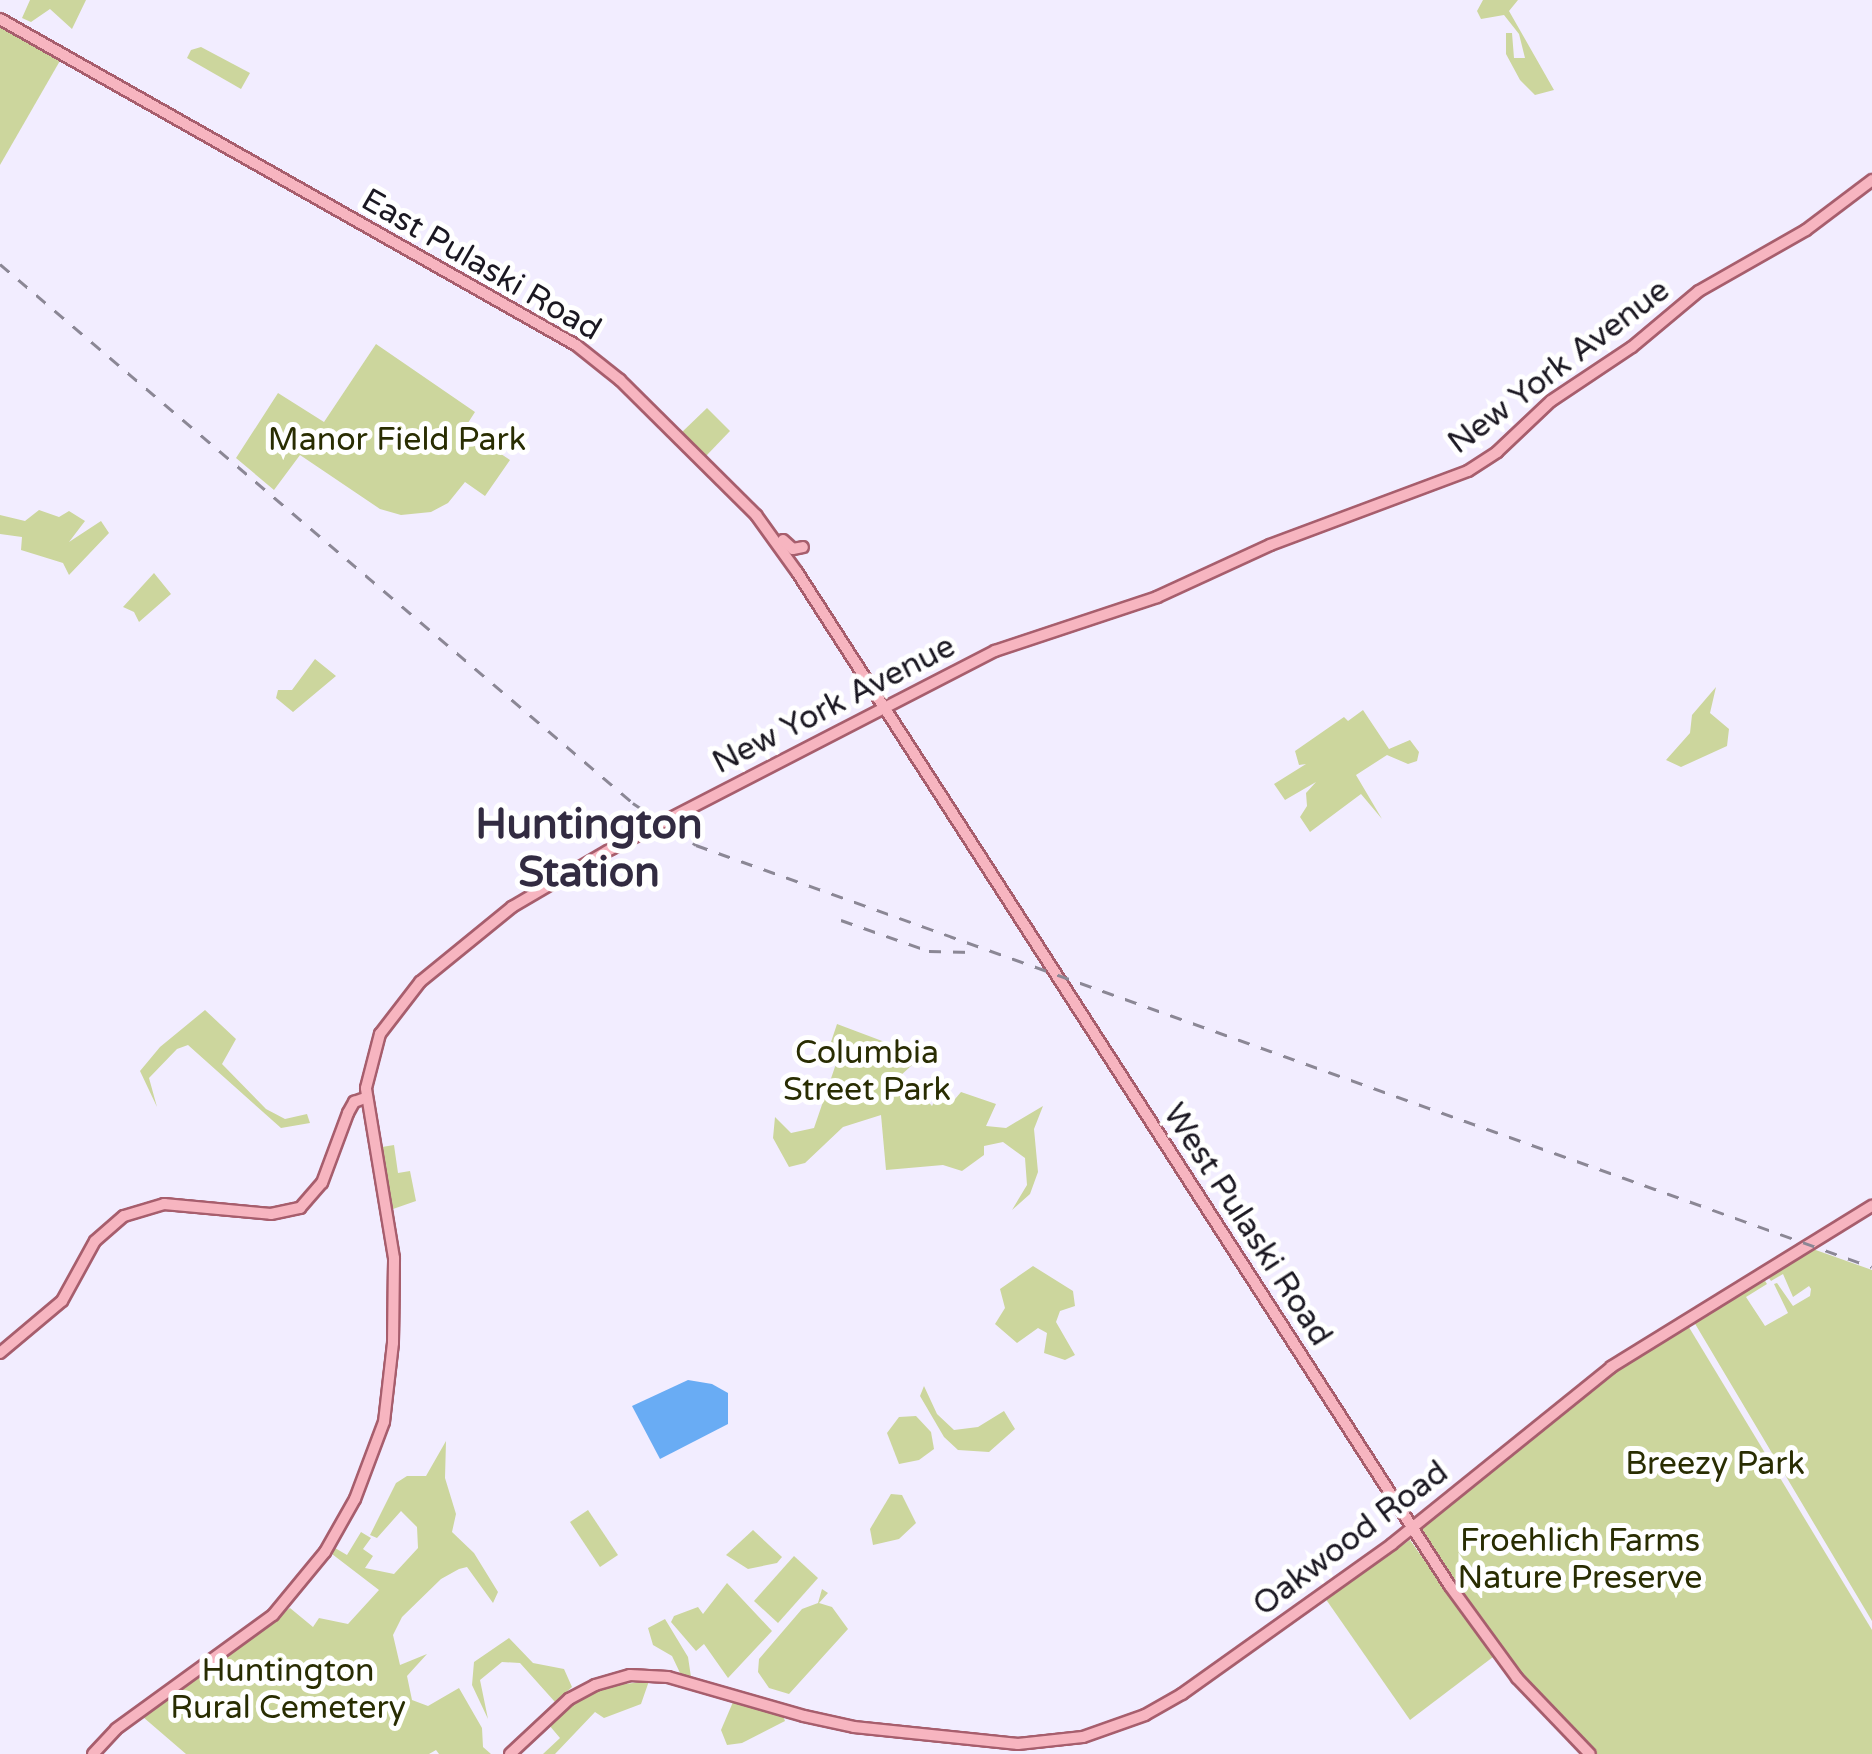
<!DOCTYPE html>
<style>
body{margin:0}
#map{position:relative;width:1872px;height:1754px;overflow:hidden;background:#f2edff;font-family:"Varela Round",sans-serif}
div>[style]{position:absolute}
.green>*{inset:0;background:#ccd69d}
.water>*{inset:0;background:#69acf4}
.roads{filter:drop-shadow(2px 0 #a75e6d) drop-shadow(-2px 0 #a75e6d) drop-shadow(0 2px #a75e6d) drop-shadow(0 -2px #a75e6d)}
.major>*{height:10px;margin:-5px;padding:0 5px;transform-origin:5px;border-radius:5px;background:#f7b5c0}
.rail>*{height:2.5px;margin-top:-1.25px;transform-origin:0;background:repeating-linear-gradient(90deg,#8b8795 0 12px,transparent 0 24px)}
span{translate:-50% -50%;white-space:nowrap;text-align:center;line-height:1.15;-webkit-text-stroke:10px #fff;paint-order:stroke}
.street-label{font-size:32px;color:#1b1822}
.park-label{font-size:32px;color:#292d02}
.district-label{font-size:42px;color:#322b41;font-weight:700}
</style>
<div id="map">
<div class="green">
<i style="clip-path:polygon(30px 0,86px 0,72px 29px,50px 9px,31px 22px,22px 18px)"></i>
<i style="clip-path:polygon(1483px 0,1518px 0,1509px 11px,1554px 90px,1535px 95px,1520px 80px,1506px 54px,1506px 33px,1512px 33px,1514px 58px,1525px 58px,1519px 34px,1504px 15px,1481px 19px,1477px 11px)"></i>
<i style="clip-path:polygon(0 25px,61px 59px,0 165px)"></i>
<i style="clip-path:polygon(201px 47px,250px 73px,241px 89px,187px 58px,191px 50px)"></i>
<i style="clip-path:polygon(376px 344px,475px 412px,464px 429px,510px 460px,485px 496px,465px 482px,448px 503px,431px 512px,401px 515px,380px 509px,300px 455px,274px 490px,236px 458px,278px 393px,324px 422px)"></i>
<i style="clip-path:polygon(707px 408px,730px 431px,706px 456px,680px 434px)"></i>
<i style="clip-path:polygon(39px 510px,59px 517px,69px 511px,85px 521px,69px 542px,101px 521px,109px 533px,69px 575px,63px 563px,21px 550px,22px 537px,0 534px,0 515px,25px 521px)"></i>
<i style="clip-path:polygon(154px 573px,171px 594px,139px 622px,134px 612px,123px 607px)"></i>
<i style="clip-path:polygon(315px 659px,336px 676px,293px 712px,276px 698px,278px 690px,292px 690px)"></i>
<i style="clip-path:polygon(1716px 687px,1710px 713px,1729px 729px,1727px 746px,1681px 767px,1666px 760px,1690px 733px,1692px 715px)"></i>
<i style="clip-path:polygon(1363px 710px,1389px 749px,1410px 740px,1419px 752px,1417px 761px,1408px 764px,1387px 755px,1356px 775px,1382px 819px,1361px 794px,1310px 832px,1300px 817px,1307px 806px,1306px 793px,1316px 782px,1285px 800px,1274px 784px,1306px 764px,1299px 765px,1295px 751px,1344px 717px,1348px 721px)"></i>
<i style="clip-path:polygon(205px 1010px,236px 1039px,222px 1064px,266px 1109px,285px 1119px,307px 1114px,310px 1123px,281px 1128px,188px 1045px,177px 1049px,149px 1078px,157px 1107px,140px 1071px,160px 1047px)"></i>
<i style="clip-path:polygon(837px 1024px,922px 1056px,900px 1076px,896px 1086px,903px 1095px,922px 1095px,932px 1106px,935px 1100px,950px 1105px,961px 1092px,996px 1104px,986px 1126px,1006px 1128px,1043px 1106px,1034px 1129px,1038px 1172px,1030px 1194px,1012px 1210px,1027px 1185px,1025px 1158px,1003px 1142px,984px 1146px,984px 1155px,962px 1171px,943px 1165px,886px 1170px,881px 1115px,843px 1127px,805px 1163px,789px 1167px,773px 1138px,775px 1117px,791px 1133px,814px 1128px,838px 1058px,827px 1054px)"></i>
<i style="clip-path:polygon(394px 1145px,398px 1173px,410px 1171px,416px 1201px,393px 1209px,382px 1147px)"></i>
<i style="clip-path:polygon(1810px 1248px,1872px 1270px,1872px 1621px,1694px 1322px,1762px 1276px,1767px 1284px,1746px 1297px,1765px 1326px,1788px 1313px,1774px 1284px,1777px 1283px,1793px 1306px,1810px 1296px,1811px 1289px,1809px 1286px,1793px 1297px,1783px 1274px,1771px 1281px,1766px 1274px)"></i>
<i style="clip-path:polygon(1033px 1266px,1073px 1291px,1075px 1306px,1060px 1311px,1056px 1322px,1075px 1355px,1065px 1360px,1044px 1353px,1047px 1333px,1038px 1328px,1017px 1343px,995px 1324px,1005px 1308px,1000px 1289px)"></i>
<i style="clip-path:polygon(1687px 1324px,1872px 1630px,1872px 1754px,1596px 1754px,1524px 1679px,1460px 1594px,1421px 1533px,1425px 1523px,1614px 1371px)"></i>
<i style="clip-path:polygon(924px 1386px,937px 1414px,954px 1430px,978px 1427px,1004px 1411px,1015px 1429px,989px 1452px,958px 1450px,944px 1437px,920px 1396px)"></i>
<i style="clip-path:polygon(916px 1416px,931px 1432px,934px 1449px,919px 1460px,899px 1464px,887px 1433px,899px 1417px)"></i>
<i style="clip-path:polygon(446px 1441px,445px 1478px,456px 1514px,452px 1532px,474px 1553px,498px 1592px,493px 1603px,467px 1567px,459px 1569px,441px 1579px,402px 1617px,393px 1635px,400px 1665px,427px 1654px,407px 1676px,412px 1700px,428px 1706px,459px 1688px,482px 1728px,483px 1747px,491px 1754px,439px 1754px,436px 1750px,429px 1754px,186px 1754px,143px 1717px,290px 1608px,313px 1627px,319px 1618px,348px 1624px,379px 1590px,332px 1554px,335px 1548px,347px 1555px,361px 1532px,371px 1538px,363px 1549px,373px 1556px,365px 1568px,394px 1574px,418px 1548px,417px 1527px,401px 1511px,377px 1538px,370px 1535px,396px 1483px,407px 1476px,426px 1476px)"></i>
<i style="clip-path:polygon(891px 1494px,902px 1495px,916px 1523px,899px 1539px,873px 1545px,870px 1529px)"></i>
<i style="clip-path:polygon(588px 1510px,618px 1555px,600px 1567px,570px 1522px)"></i>
<i style="clip-path:polygon(753px 1530px,782px 1557px,777px 1563px,748px 1569px,726px 1555px)"></i>
<i style="clip-path:polygon(1410px 1540px,1493px 1657px,1410px 1720px,1325px 1598px)"></i>
<i style="clip-path:polygon(794px 1556px,818px 1578px,778px 1623px,754px 1601px)"></i>
<i style="clip-path:polygon(727px 1583px,772px 1631px,728px 1678px,704px 1644px,696px 1651px,671px 1622px,674px 1616px,698px 1607px,703px 1614px)"></i>
<i style="clip-path:polygon(822px 1589px,828px 1593px,819px 1603px,832px 1607px,848px 1629px,789px 1694px,769px 1688px,758px 1672px,759px 1659px,802px 1609px,818px 1603px)"></i>
<i style="clip-path:polygon(665px 1619px,688px 1657px,691px 1677px,681px 1675px,672px 1656px,653px 1645px,648px 1628px)"></i>
<i style="clip-path:polygon(509px 1638px,533px 1663px,564px 1669px,572px 1687px,555px 1702px,520px 1663px,502px 1662px,480px 1680px,488px 1719px,472px 1685px,474px 1662px)"></i>
<i style="clip-path:polygon(649px 1681px,641px 1704px,604px 1718px,595px 1712px,555px 1754px,543px 1754px,560px 1738px,549px 1725px,583px 1696px,609px 1686px)"></i>
<i style="clip-path:polygon(733px 1702px,783px 1716px,785px 1721px,742px 1743px,727px 1745px,721px 1730px)"></i>
</div>
<div class="water">
<i style="clip-path:polygon(688px 1380px,712px 1384px,728px 1393px,728px 1424px,660px 1459px,632px 1406px)"></i>
</div>
<div class="roads">
<div class="major">
<i style="left:0;top:19px;width:662px;rotate:29.51deg"></i>
<i style="left:576px;top:345px;width:56px;rotate:38.5deg"></i>
<i style="left:620px;top:380px;width:192px;rotate:44.8deg"></i>
<i style="left:756px;top:515px;width:70px;rotate:54.3deg"></i>
<i style="left:797px;top:572px;width:1206px;rotate:57.22deg"></i>
<i style="left:1450px;top:1586px;width:114px;rotate:53.9deg"></i>
<i style="left:1517px;top:1678px;width:105px;rotate:46.2deg"></i>
<i style="left:783px;top:540px;width:13px;rotate:42deg"></i>
<i style="left:793px;top:549px;width:10px;rotate:-11deg"></i>
<i style="left:0;top:1353px;width:81px;rotate:-40deg"></i>
<i style="left:62px;top:1301px;width:68px;rotate:-61.2deg"></i>
<i style="left:95px;top:1241px;width:38px;rotate:-41deg"></i>
<i style="left:124px;top:1216px;width:42px;rotate:-16.7deg"></i>
<i style="left:164px;top:1204px;width:107px;rotate:5.3deg"></i>
<i style="left:271px;top:1214px;width:30px;rotate:-12deg"></i>
<i style="left:300px;top:1208px;width:33px;rotate:-49deg"></i>
<i style="left:322px;top:1183px;width:75px;rotate:-69.6deg"></i>
<i style="left:348px;top:1113px;width:13px;rotate:-61deg"></i>
<i style="left:354px;top:1102px;width:12px;rotate:-20deg"></i>
<i style="left:804px;top:1716px;width:51px;rotate:12.4deg"></i>
<i style="left:854px;top:1727px;width:165px;rotate:5.9deg"></i>
<i style="left:1018px;top:1744px;width:65px;rotate:-6.1deg"></i>
<i style="left:1083px;top:1737px;width:66px;rotate:-19.5deg"></i>
<i style="left:1145px;top:1715px;width:43px;rotate:-29.6deg"></i>
<i style="left:1182px;top:1694px;width:258px;rotate:-35.5deg"></i>
<i style="left:1392px;top:1544px;width:282px;rotate:-38.9deg"></i>
<i style="left:1611px;top:1367px;width:307px;rotate:-31.7deg"></i>
<i style="left:93px;top:1754px;width:34px;rotate:-47deg"></i>
<i style="left:116px;top:1729px;width:194px;rotate:-36deg"></i>
<i style="left:273px;top:1615px;width:82px;rotate:-50.5deg"></i>
<i style="left:325px;top:1552px;width:61px;rotate:-60.5deg"></i>
<i style="left:355px;top:1499px;width:82px;rotate:-69.4deg"></i>
<i style="left:384px;top:1422px;width:80px;rotate:-83.5deg"></i>
<i style="left:393px;top:1343px;width:85px;rotate:-89.3deg"></i>
<i style="left:394px;top:1258px;width:172px;rotate:-99.4deg"></i>
<i style="left:366px;top:1088px;width:56px;rotate:-75.5deg"></i>
<i style="left:380px;top:1034px;width:66px;rotate:-52.4deg"></i>
<i style="left:420px;top:982px;width:119px;rotate:-39.2deg"></i>
<i style="left:512px;top:907px;width:115px;rotate:-30.4deg"></i>
<i style="left:611px;top:849px;width:432px;rotate:-27.3deg"></i>
<i style="left:995px;top:651px;width:171px;rotate:-18.4deg"></i>
<i style="left:1157px;top:597px;width:124px;rotate:-24.7deg"></i>
<i style="left:1270px;top:545px;width:211px;rotate:-20.5deg"></i>
<i style="left:1468px;top:471px;width:35px;rotate:-33deg"></i>
<i style="left:1497px;top:452px;width:74px;rotate:-43.4deg"></i>
<i style="left:1551px;top:401px;width:97px;rotate:-33.7deg"></i>
<i style="left:1632px;top:347px;width:87px;rotate:-39.9deg"></i>
<i style="left:1699px;top:291px;width:123px;rotate:-29.7deg"></i>
<i style="left:1806px;top:230px;width:83px;rotate:-37.1deg"></i>
<i style="left:510px;top:1754px;width:81px;rotate:-43deg"></i>
<i style="left:569px;top:1699px;width:30px;rotate:-28deg"></i>
<i style="left:595px;top:1685px;width:36px;rotate:-16deg"></i>
<i style="left:630px;top:1675px;width:38px;rotate:3deg"></i>
<i style="left:668px;top:1677px;width:141px;rotate:16deg"></i>
</div>
</div>
<div class="rail">
<i style="left:0;top:264px;width:831px;rotate:40.41deg"></i>
<i style="left:633px;top:803px;width:76px;rotate:33.7deg"></i>
<i style="left:696px;top:845px;width:1249px;rotate:19.74deg"></i>
<i style="left:841px;top:920px;width:93px;rotate:19.4deg"></i>
<i style="left:929px;top:951px;width:44px;rotate:1.3deg"></i>
</div>
<div class="street-label">
<span style="left:481px;top:265px;rotate:30deg">East Pulaski Road</span>
<span style="left:1559px;top:367px;rotate:-37deg">New York Avenue</span>
<span style="left:834px;top:705px;rotate:-27deg">New York Avenue</span>
<span style="left:1247px;top:1225px;rotate:57deg">West Pulaski Road</span>
<span style="left:1351px;top:1539px;rotate:-37deg">Oakwood Road</span>
</div>
<div class="park-label">
<span style="left:397px;top:440px">Manor Field Park</span>
<span style="left:867px;top:1072px">Columbia<br>Street Park</span>
<span style="left:1715px;top:1464px">Breezy Park</span>
<span style="left:1580px;top:1560px">Froehlich Farms<br>Nature Preserve</span>
<span style="left:288px;top:1690px">Huntington<br>Rural Cemetery</span>
</div>
<div class="district-label">
<span style="left:589px;top:849px">Huntington<br>Station</span>
</div>
</div>
